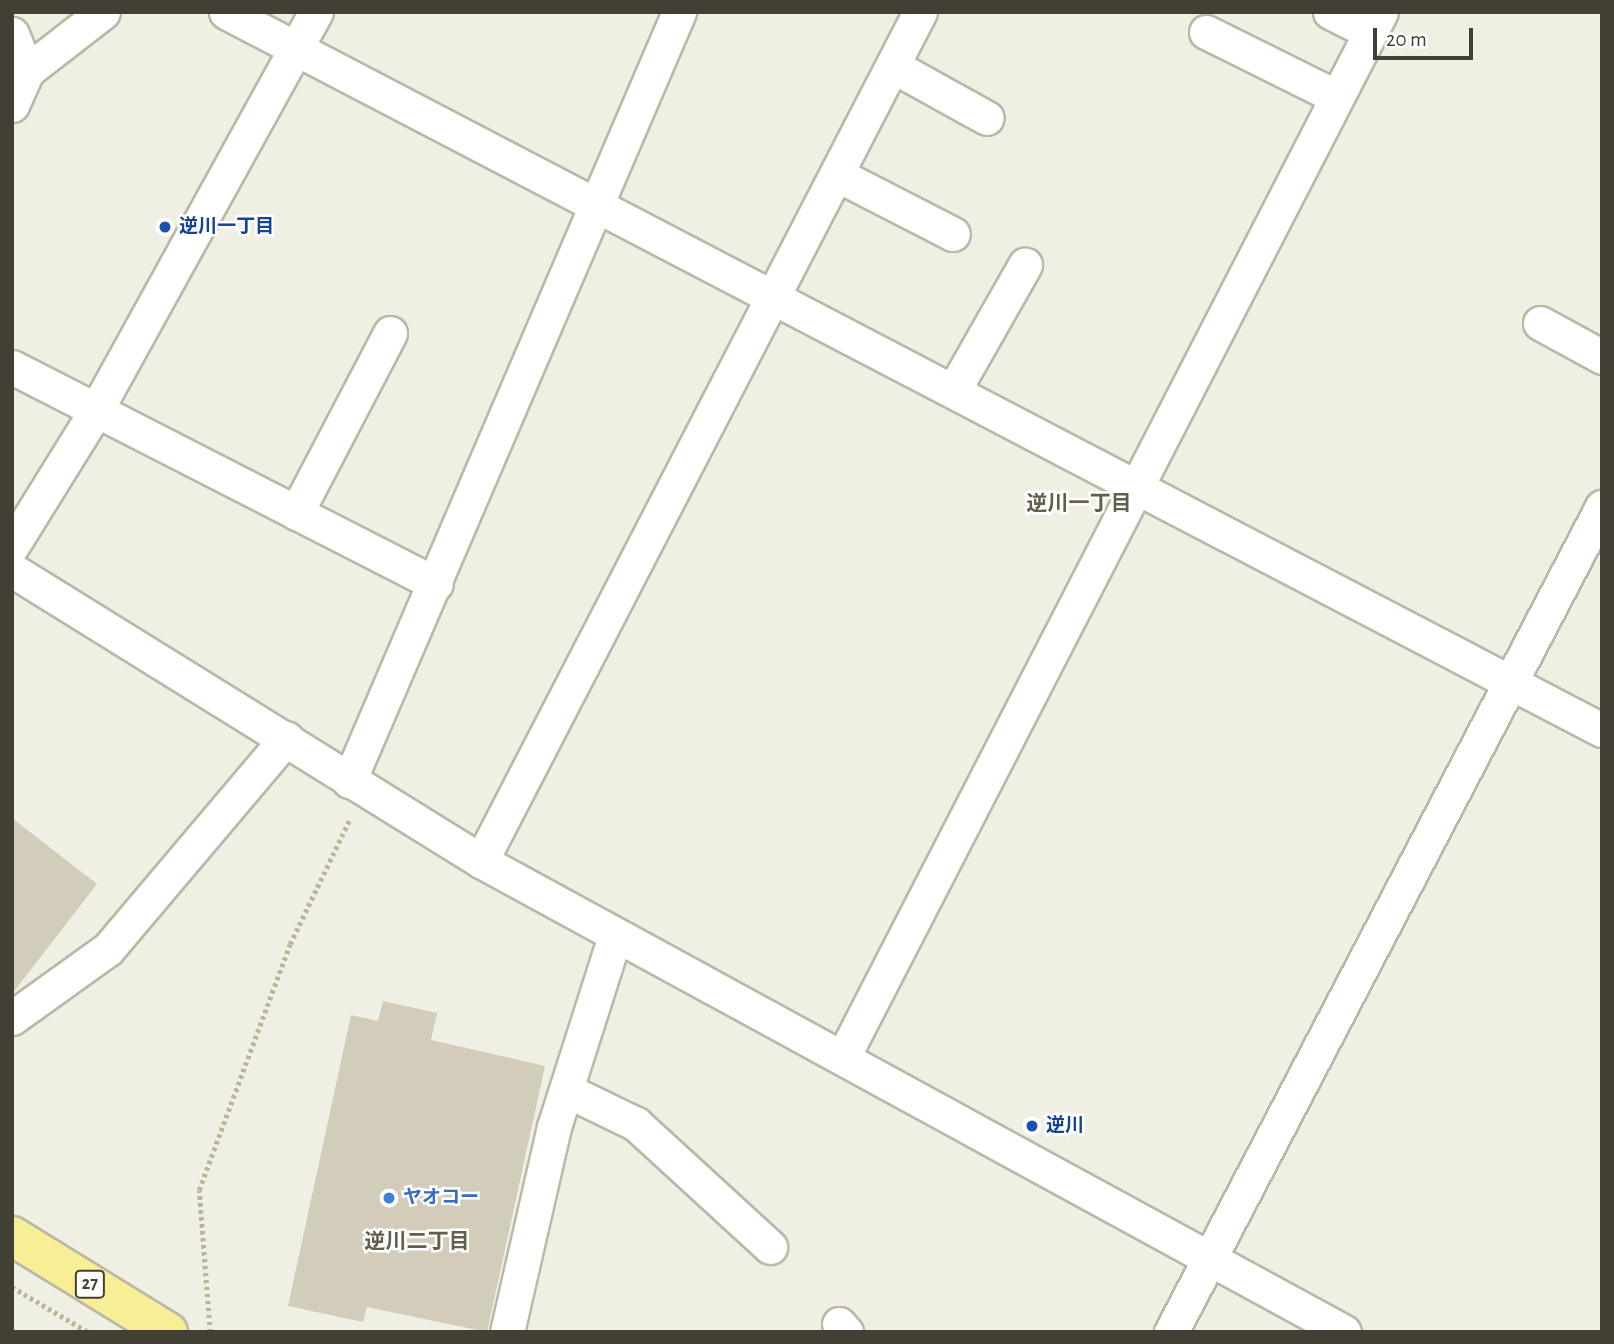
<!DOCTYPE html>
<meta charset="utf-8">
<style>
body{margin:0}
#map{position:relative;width:1614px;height:1344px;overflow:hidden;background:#f0efe4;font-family:"Alegreya Sans","Noto Sans JP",sans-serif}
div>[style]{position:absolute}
.building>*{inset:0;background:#d1cdba}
.path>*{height:4.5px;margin-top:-2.25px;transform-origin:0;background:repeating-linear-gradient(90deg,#bcb699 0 3.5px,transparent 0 7px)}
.roads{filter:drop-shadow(2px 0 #bbb8a7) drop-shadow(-2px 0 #bbb8a7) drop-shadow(0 2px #bbb8a7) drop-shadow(0 -2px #bbb8a7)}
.minor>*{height:33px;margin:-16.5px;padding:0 16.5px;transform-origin:16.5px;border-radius:16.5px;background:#fff}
.major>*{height:38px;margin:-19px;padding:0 19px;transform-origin:19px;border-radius:19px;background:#f7ee96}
.dots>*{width:19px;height:19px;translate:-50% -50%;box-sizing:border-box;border:4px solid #fff;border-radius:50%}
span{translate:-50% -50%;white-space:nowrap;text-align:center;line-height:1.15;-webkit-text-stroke:5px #fff;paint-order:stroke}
.shield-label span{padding:2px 5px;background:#fff;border:2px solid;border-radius:5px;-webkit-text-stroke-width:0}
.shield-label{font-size:18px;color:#423f34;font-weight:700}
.transit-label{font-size:19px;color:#164399;font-weight:700}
.left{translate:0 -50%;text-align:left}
.shop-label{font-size:19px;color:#366cbe;font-weight:700}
.neighbourhood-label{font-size:21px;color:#645f4c;font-weight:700}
.frame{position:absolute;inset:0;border:14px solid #423f34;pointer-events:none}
.scale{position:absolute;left:1373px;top:28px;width:100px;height:32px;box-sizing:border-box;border:4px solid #423f34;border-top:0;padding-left:9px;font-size:21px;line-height:24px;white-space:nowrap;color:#423f34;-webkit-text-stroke:5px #fff;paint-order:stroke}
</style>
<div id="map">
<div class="building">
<i style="clip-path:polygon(12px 818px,97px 884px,12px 994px)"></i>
<i style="clip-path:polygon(383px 1001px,437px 1013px,431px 1040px,545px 1066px,487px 1332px,367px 1307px,363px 1322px,288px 1306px,351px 1015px,378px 1021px)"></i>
</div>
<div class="path">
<i style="left:12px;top:1287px;width:88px;rotate:30.6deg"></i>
<i style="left:210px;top:1332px;width:142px;rotate:-94.4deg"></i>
<i style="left:199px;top:1190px;width:262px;rotate:-69.7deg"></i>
<i style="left:290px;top:944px;width:139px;rotate:-64.4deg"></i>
</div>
<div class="roads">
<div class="minor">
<i style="left:226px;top:12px;width:1552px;rotate:27.56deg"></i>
<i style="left:1330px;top:12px;width:45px;rotate:26.6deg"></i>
<i style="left:1206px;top:32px;width:146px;rotate:26.4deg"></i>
<i style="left:12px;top:34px;width:40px;rotate:68deg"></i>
<i style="left:893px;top:66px;width:107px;rotate:29deg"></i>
<i style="left:12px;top:105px;width:37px;rotate:-66deg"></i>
<i style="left:27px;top:71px;width:96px;rotate:-37.8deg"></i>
<i style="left:838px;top:175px;width:129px;rotate:27.2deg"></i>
<i style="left:1540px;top:323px;width:71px;rotate:28.7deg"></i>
<i style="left:12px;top:367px;width:476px;rotate:27.1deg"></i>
<i style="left:955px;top:388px;width:142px;rotate:-60.4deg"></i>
<i style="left:296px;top:513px;width:203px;rotate:-62.4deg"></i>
<i style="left:12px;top:546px;width:158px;rotate:-58.2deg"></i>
<i style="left:95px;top:412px;width:457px;rotate:-61.1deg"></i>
<i style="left:12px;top:570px;width:552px;rotate:31.82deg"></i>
<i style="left:481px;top:861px;width:983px;rotate:28.62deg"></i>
<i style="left:349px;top:781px;width:837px;rotate:-66.77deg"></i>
<i style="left:481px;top:861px;width:956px;rotate:-62.66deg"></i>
<i style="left:12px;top:1018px;width:118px;rotate:-35.7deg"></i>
<i style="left:108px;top:949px;width:276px;rotate:-49.8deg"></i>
<i style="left:843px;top:1057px;width:1175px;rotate:-62.76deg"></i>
<i style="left:566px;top:1090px;width:78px;rotate:25.9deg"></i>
<i style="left:636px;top:1124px;width:182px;rotate:42.5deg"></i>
<i style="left:839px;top:1324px;width:11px;rotate:49deg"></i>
<i style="left:507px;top:1332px;width:210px;rotate:-77.1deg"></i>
<i style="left:554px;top:1127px;width:201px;rotate:-72.3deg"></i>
<i style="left:1171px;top:1332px;width:931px;rotate:-62.42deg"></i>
</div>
<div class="major">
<i style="left:12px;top:1236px;width:183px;rotate:31.6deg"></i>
</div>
</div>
<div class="dots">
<i style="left:165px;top:227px;background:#1a4fb4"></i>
<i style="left:1032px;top:1126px;background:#1a4fb4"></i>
<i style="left:389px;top:1198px;background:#3f7fe0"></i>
</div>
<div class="shield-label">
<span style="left:90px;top:1284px">27</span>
</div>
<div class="transit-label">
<span class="left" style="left:179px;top:227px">逆川一丁目</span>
<span class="left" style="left:1046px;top:1126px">逆川</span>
</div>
<div class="shop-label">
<span class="left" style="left:403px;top:1198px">ヤオコー</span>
</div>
<div class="neighbourhood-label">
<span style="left:1079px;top:504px">逆川一丁目</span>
<span style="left:417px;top:1242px">逆川二丁目</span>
</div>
<div class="frame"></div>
<div class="scale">20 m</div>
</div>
